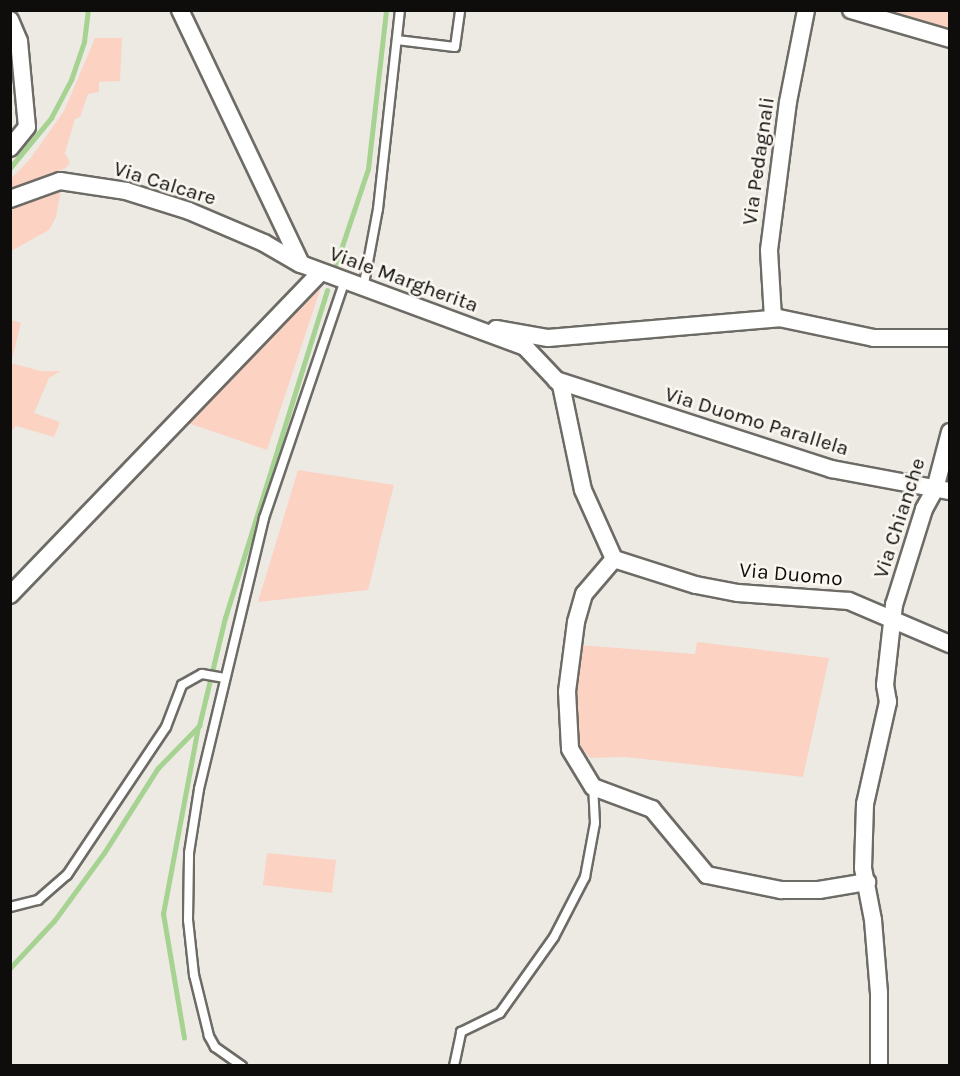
<!DOCTYPE html>
<style>
body{margin:0}
#map{position:relative;width:960px;height:1076px;overflow:hidden;background:#edeae4;font-family:Karla,sans-serif}
div>[style]{position:absolute}
.green>*{inset:0;background:#fcd2c3}
.stream>*{height:4.5px;margin:-2.25px;padding:0 2.25px;transform-origin:2.25px;border-radius:2.25px;background:#a6d292}
.roads{filter:drop-shadow(2px 0 #6d6b65) drop-shadow(-2px 0 #6d6b65) drop-shadow(0 2px #6d6b65) drop-shadow(0 -2px #6d6b65)}
.service>*{height:8px;margin:-4px;padding:0 4px;transform-origin:4px;border-radius:4px;background:#fff}
.minor>*{height:16px;margin:-8px;padding:0 8px;transform-origin:8px;border-radius:8px;background:#fff}
span{translate:-50% -50%;white-space:nowrap;text-align:center;line-height:1.15;-webkit-text-stroke:5px #faf7f1;paint-order:stroke}
.street-label{font-size:21px;color:#0e0d0b}
.frame{position:absolute;inset:0;border:12px solid #0e0d0b;pointer-events:none}
</style>
<div id="map">
<div class="green">
<i style="clip-path:polygon(878px 11px,949px 11px,949px 25px,948px 29px)"></i>
<i style="clip-path:polygon(95px 38px,122px 38px,120px 81px,99px 82px,99px 92px,88px 94px,80px 117px,75px 119px,65px 153px,70px 162px,66px 168px,11px 189px,11px 179px,30px 159px,64px 111px)"></i>
<i style="clip-path:polygon(61px 190px,56px 217px,49px 230px,11px 251px,10px 209px)"></i>
<i style="clip-path:polygon(321px 287px,267px 450px,185px 422px,313px 288px)"></i>
<i style="clip-path:polygon(11px 320px,21px 323px,11px 363px,41px 371px,61px 371px,49px 378px,34px 413px,60px 422px,54px 437px,16px 426px,11px 431px)"></i>
<i style="clip-path:polygon(298px 470px,394px 485px,368px 590px,258px 602px)"></i>
<i style="clip-path:polygon(697px 642px,829px 658px,803px 777px,626px 757px,590px 758px,583px 750px,574px 730px,571px 710px,579px 645px,695px 654px)"></i>
<i style="clip-path:polygon(267px 853px,336px 860px,332px 893px,263px 885px)"></i>
</div>
<div class="stream">
<i style="left:10px;top:168px;width:65px;rotate:-50.6deg"></i>
<i style="left:51px;top:118px;width:43px;rotate:-62.2deg"></i>
<i style="left:71px;top:80px;width:40px;rotate:-71.1deg"></i>
<i style="left:84px;top:42px;width:32px;rotate:-83deg"></i>
<i style="left:335px;top:267px;width:103px;rotate:-71.4deg"></i>
<i style="left:368px;top:169px;width:160px;rotate:-83.5deg"></i>
<i style="left:10px;top:968px;width:64px;rotate:-46.9deg"></i>
<i style="left:54px;top:921px;width:84px;rotate:-53.7deg"></i>
<i style="left:104px;top:853px;width:101px;rotate:-57.6deg"></i>
<i style="left:158px;top:768px;width:59px;rotate:-45.7deg"></i>
<i style="left:199px;top:726px;width:111px;rotate:-76.5deg"></i>
<i style="left:225px;top:618px;width:343px;rotate:-72.7deg"></i>
<i style="left:184px;top:1038px;width:126px;rotate:-99.6deg"></i>
<i style="left:163px;top:914px;width:190px;rotate:-79.4deg"></i>
</div>
<div class="roads">
<div class="service">
<i style="left:397px;top:40px;width:58px;rotate:6.9deg"></i>
<i style="left:455px;top:47px;width:37px;rotate:-82deg"></i>
<i style="left:363px;top:289px;width:81px;rotate:-79.4deg"></i>
<i style="left:378px;top:209px;width:200px;rotate:-83.7deg"></i>
<i style="left:10px;top:907px;width:29px;rotate:-14deg"></i>
<i style="left:38px;top:900px;width:38px;rotate:-41deg"></i>
<i style="left:67px;top:875px;width:178px;rotate:-56.2deg"></i>
<i style="left:166px;top:727px;width:45px;rotate:-69.1deg"></i>
<i style="left:182px;top:685px;width:23px;rotate:-29deg"></i>
<i style="left:202px;top:674px;width:23px;rotate:10deg"></i>
<i style="left:242px;top:1066px;width:33px;rotate:-145deg"></i>
<i style="left:215px;top:1047px;width:13px;rotate:-119deg"></i>
<i style="left:209px;top:1036px;width:63px;rotate:-103.8deg"></i>
<i style="left:194px;top:975px;width:55px;rotate:-96.2deg"></i>
<i style="left:188px;top:920px;width:67px;rotate:-89.1deg"></i>
<i style="left:189px;top:853px;width:65px;rotate:-81.1deg"></i>
<i style="left:199px;top:789px;width:279px;rotate:-76.5deg"></i>
<i style="left:264px;top:518px;width:248px;rotate:-71.2deg"></i>
<i style="left:454px;top:1066px;width:35px;rotate:-78deg"></i>
<i style="left:461px;top:1032px;width:43px;rotate:-26deg"></i>
<i style="left:500px;top:1013px;width:93px;rotate:-54.6deg"></i>
<i style="left:554px;top:937px;width:68px;rotate:-62.7deg"></i>
<i style="left:585px;top:877px;width:55px;rotate:-79.5deg"></i>
<i style="left:595px;top:823px;width:36px;rotate:-93deg"></i>
</div>
<div class="minor">
<i style="left:180px;top:10px;width:281px;rotate:64.5deg"></i>
<i style="left:301px;top:264px;width:239px;rotate:20.3deg"></i>
<i style="left:525px;top:347px;width:52px;rotate:46.5deg"></i>
<i style="left:561px;top:385px;width:107px;rotate:78.2deg"></i>
<i style="left:583px;top:490px;width:76px;rotate:65.8deg"></i>
<i style="left:614px;top:559px;width:86px;rotate:17.6deg"></i>
<i style="left:696px;top:585px;width:43px;rotate:10.8deg"></i>
<i style="left:738px;top:593px;width:111px;rotate:4.1deg"></i>
<i style="left:849px;top:601px;width:110px;rotate:23.1deg"></i>
<i style="left:851px;top:10px;width:103px;rotate:16.3deg"></i>
<i style="left:10px;top:20px;width:23px;rotate:67deg"></i>
<i style="left:19px;top:41px;width:86px;rotate:84.7deg"></i>
<i style="left:27px;top:127px;width:27px;rotate:129deg"></i>
<i style="left:10px;top:199px;width:53px;rotate:-19.8deg"></i>
<i style="left:60px;top:181px;width:67px;rotate:8.6deg"></i>
<i style="left:126px;top:191px;width:66px;rotate:17.6deg"></i>
<i style="left:189px;top:211px;width:82px;rotate:23.1deg"></i>
<i style="left:264px;top:243px;width:42px;rotate:30.3deg"></i>
<i style="left:773px;top:318px;width:68px;rotate:-93.4deg"></i>
<i style="left:769px;top:250px;width:149px;rotate:-82.7deg"></i>
<i style="left:788px;top:102px;width:94px;rotate:-78.9deg"></i>
<i style="left:496px;top:329px;width:53px;rotate:9.8deg"></i>
<i style="left:548px;top:338px;width:232px;rotate:-4.9deg"></i>
<i style="left:779px;top:318px;width:97px;rotate:11.9deg"></i>
<i style="left:874px;top:338px;width:76px"></i>
<i style="left:556px;top:380px;width:290px;rotate:17.9deg"></i>
<i style="left:832px;top:469px;width:120px;rotate:10.6deg"></i>
<i style="left:614px;top:559px;width:46px;rotate:130.6deg"></i>
<i style="left:584px;top:594px;width:29px;rotate:106deg"></i>
<i style="left:576px;top:622px;width:70px;rotate:97.4deg"></i>
<i style="left:567px;top:691px;width:58px;rotate:87deg"></i>
<i style="left:570px;top:749px;width:44px;rotate:58.8deg"></i>
<i style="left:593px;top:787px;width:63px;rotate:20.4deg"></i>
<i style="left:652px;top:809px;width:86px;rotate:50.2deg"></i>
<i style="left:707px;top:875px;width:76px;rotate:11.5deg"></i>
<i style="left:781px;top:890px;width:38px"></i>
<i style="left:819px;top:890px;width:49px;rotate:-9.5deg"></i>
<i style="left:10px;top:595px;width:446px;rotate:-46.1deg"></i>
<i style="left:879px;top:1066px;width:73px;rotate:-90deg"></i>
<i style="left:879px;top:993px;width:73px;rotate:-94.7deg"></i>
<i style="left:873px;top:920px;width:53px;rotate:-100.9deg"></i>
<i style="left:863px;top:868px;width:64px;rotate:-88.2deg"></i>
<i style="left:865px;top:804px;width:105px;rotate:-77.3deg"></i>
<i style="left:888px;top:702px;width:17px;rotate:-100deg"></i>
<i style="left:885px;top:685px;width:81px;rotate:-83.6deg"></i>
<i style="left:894px;top:605px;width:101px;rotate:-72.6deg"></i>
<i style="left:924px;top:509px;width:23px;rotate:-61deg"></i>
<i style="left:935px;top:489px;width:59px;rotate:-75.3deg"></i>
</div>
</div>
<div class="street-label">
<span style="left:758px;top:161px;rotate:-82deg">Via Pedagnali</span>
<span style="left:165px;top:183px;rotate:17deg">Via Calcare</span>
<span style="left:404px;top:279px;rotate:20deg">Viale Margherita</span>
<span style="left:757px;top:421px;rotate:17deg">Via Duomo Parallela</span>
<span style="left:899px;top:518px;rotate:-72deg">Via Chianche</span>
<span style="left:791px;top:574px;rotate:5deg">Via Duomo</span>
</div>
<div class="frame"></div>
</div>
